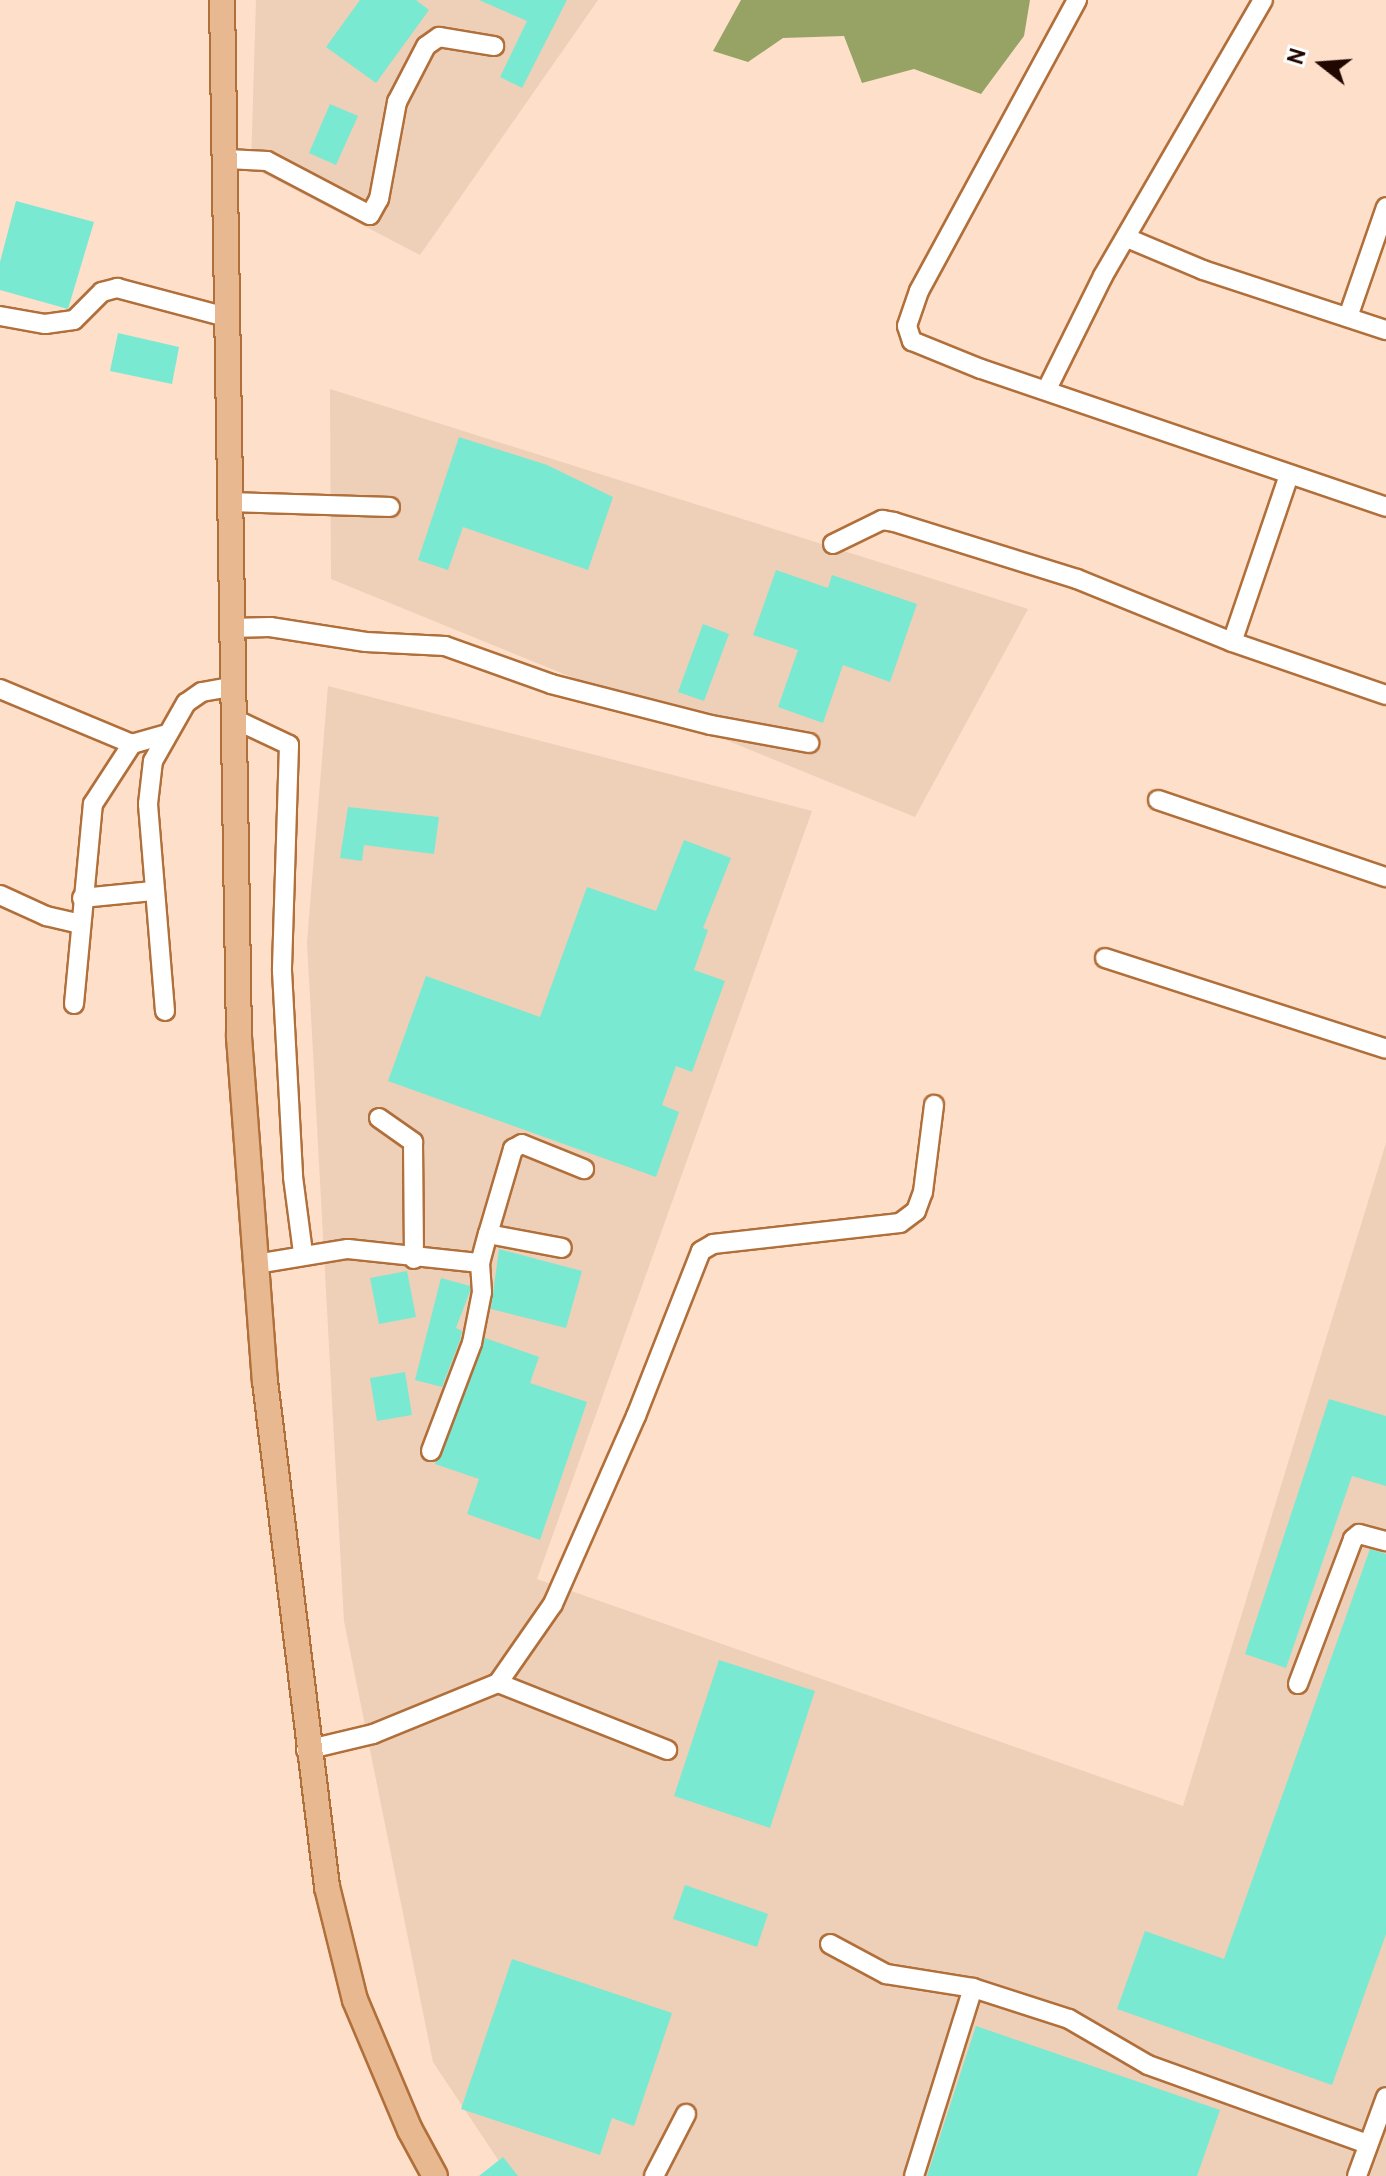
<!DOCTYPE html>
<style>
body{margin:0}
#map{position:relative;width:1386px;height:2176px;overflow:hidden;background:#fddfca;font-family:Overpass,sans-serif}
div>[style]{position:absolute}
.built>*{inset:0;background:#eecfb8}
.water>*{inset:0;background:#97a364}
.building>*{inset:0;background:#7ae9d1}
.roads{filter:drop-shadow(2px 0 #b16f3a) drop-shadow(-2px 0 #b16f3a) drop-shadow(0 2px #b16f3a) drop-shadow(0 -2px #b16f3a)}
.minor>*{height:18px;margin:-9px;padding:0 9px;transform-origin:9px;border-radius:9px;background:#fff}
.major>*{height:24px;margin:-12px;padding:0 12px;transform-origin:12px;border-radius:12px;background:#e8b890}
span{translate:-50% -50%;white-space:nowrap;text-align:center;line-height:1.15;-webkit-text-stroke:7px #fff;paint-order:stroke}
.north{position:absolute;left:1282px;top:24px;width:80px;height:80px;-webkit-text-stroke:6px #fff;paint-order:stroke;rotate:287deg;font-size:22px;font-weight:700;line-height:32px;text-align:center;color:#200700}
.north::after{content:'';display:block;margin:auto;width:28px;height:36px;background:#200700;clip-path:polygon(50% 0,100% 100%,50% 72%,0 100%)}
</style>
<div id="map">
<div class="built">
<i style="clip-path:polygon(256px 0,598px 0,420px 255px,251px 167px)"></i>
<i style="clip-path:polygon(330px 389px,1028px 609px,915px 817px,331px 579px)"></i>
<i style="clip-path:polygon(328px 686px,812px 811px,537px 1579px,1183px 1806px,1386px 1143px,1386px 2176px,509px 2176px,433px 2062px,344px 1621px,307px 942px)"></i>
</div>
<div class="water">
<i style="clip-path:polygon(741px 0,1030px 0,1024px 36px,981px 94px,914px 69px,862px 83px,844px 36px,783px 38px,748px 62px,713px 51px)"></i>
</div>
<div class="building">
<i style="clip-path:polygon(360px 0,416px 0,429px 10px,376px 83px,326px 47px)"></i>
<i style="clip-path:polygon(479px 0,567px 0,522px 88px,500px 77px,527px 21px)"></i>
<i style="clip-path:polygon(330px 104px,358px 116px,336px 165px,309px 153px)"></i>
<i style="clip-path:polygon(16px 201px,94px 222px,68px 309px,0 290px,0 262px)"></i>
<i style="clip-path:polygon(118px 333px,179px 347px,172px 384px,110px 371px)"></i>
<i style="clip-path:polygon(459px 437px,547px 465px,613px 497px,588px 570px,463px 527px,448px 570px,418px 560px)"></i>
<i style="clip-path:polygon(776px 570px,828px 588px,832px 575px,917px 604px,890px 682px,843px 665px,823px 723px,778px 707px,798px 650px,753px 635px)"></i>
<i style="clip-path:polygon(703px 624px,729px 634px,704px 701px,678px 692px)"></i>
<i style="clip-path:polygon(348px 807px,439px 817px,434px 854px,364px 845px,362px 861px,340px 858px)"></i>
<i style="clip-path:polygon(684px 840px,731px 858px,703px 928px,708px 930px,694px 970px,725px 981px,692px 1072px,676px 1066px,662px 1105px,679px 1112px,656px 1177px,388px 1081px,426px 976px,540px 1017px,587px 887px,656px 911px)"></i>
<i style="clip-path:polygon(499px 1249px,582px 1271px,566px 1328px,491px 1309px)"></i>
<i style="clip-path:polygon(407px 1271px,416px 1317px,379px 1324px,370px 1278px)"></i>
<i style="clip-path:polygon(441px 1278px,470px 1286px,470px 1291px,456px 1328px,462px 1331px,460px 1340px,442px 1387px,415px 1380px)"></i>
<i style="clip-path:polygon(485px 1338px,539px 1357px,530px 1383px,587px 1402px,540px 1540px,467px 1514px,479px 1479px,435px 1464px)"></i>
<i style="clip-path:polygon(405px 1372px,412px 1415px,377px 1421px,370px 1378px)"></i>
<i style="clip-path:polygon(1329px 1399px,1386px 1416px,1386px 1486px,1352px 1476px,1286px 1668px,1245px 1654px)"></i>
<i style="clip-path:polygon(1370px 1549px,1386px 1554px,1386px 1934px,1332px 2085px,1117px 2009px,1145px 1931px,1224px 1959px)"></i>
<i style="clip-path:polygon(719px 1660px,815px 1691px,770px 1828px,674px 1796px)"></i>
<i style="clip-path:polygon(685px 1885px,768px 1914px,757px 1947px,673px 1919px)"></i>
<i style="clip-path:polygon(512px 1959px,672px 2013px,634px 2126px,612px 2118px,600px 2155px,461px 2109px)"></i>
<i style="clip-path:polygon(976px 2026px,1220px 2110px,1197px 2176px,927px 2176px)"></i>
<i style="clip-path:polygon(503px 2157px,518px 2176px,479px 2176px)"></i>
</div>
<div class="roads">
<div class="minor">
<i style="left:1077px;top:0;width:331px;rotate:118.5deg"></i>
<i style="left:919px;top:291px;width:37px;rotate:109deg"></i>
<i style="left:907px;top:326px;width:16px;rotate:72deg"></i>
<i style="left:912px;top:341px;width:74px;rotate:22.1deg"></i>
<i style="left:981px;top:369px;width:428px;rotate:18.8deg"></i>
<i style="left:227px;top:159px;width:40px;rotate:2.9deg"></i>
<i style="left:267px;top:161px;width:116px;rotate:27.7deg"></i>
<i style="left:370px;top:215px;width:18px;rotate:-61deg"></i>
<i style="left:379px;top:199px;width:99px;rotate:-79.5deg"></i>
<i style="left:397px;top:102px;width:63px;rotate:-62.6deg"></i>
<i style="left:426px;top:46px;width:16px;rotate:-35deg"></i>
<i style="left:439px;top:37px;width:56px;rotate:9.3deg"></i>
<i style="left:1127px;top:238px;width:82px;rotate:22.8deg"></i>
<i style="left:1203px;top:270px;width:193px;rotate:18.2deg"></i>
<i style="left:0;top:316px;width:46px;rotate:10.1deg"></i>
<i style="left:45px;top:324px;width:29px;rotate:-8deg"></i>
<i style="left:74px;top:320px;width:40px;rotate:-45deg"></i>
<i style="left:102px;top:292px;width:16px;rotate:-15deg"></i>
<i style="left:117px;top:288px;width:113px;rotate:14.9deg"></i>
<i style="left:1348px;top:317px;width:116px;rotate:-70.9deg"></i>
<i style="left:1047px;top:389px;width:126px;rotate:-63.6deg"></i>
<i style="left:1103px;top:276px;width:319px;rotate:-59.9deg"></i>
<i style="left:1289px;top:475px;width:176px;rotate:108.8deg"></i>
<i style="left:1232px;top:642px;width:163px;rotate:19deg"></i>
<i style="left:230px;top:502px;width:160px;rotate:1.8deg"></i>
<i style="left:833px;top:544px;width:55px;rotate:-26.1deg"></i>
<i style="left:882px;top:520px;width:12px;rotate:9deg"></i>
<i style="left:894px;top:522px;width:192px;rotate:17.3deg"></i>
<i style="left:1077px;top:579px;width:167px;rotate:22.1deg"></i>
<i style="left:230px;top:628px;width:40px;rotate:-1.4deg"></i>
<i style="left:270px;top:627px;width:97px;rotate:8.9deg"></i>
<i style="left:366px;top:642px;width:79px;rotate:2.9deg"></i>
<i style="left:445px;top:646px;width:113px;rotate:19.7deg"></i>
<i style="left:551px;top:684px;width:165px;rotate:14.4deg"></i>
<i style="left:711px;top:725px;width:100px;rotate:10.4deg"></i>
<i style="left:0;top:689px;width:143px;rotate:22.6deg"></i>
<i style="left:232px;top:718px;width:63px;rotate:25.3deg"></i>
<i style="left:289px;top:745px;width:226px;rotate:91.8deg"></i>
<i style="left:282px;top:971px;width:206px;rotate:86.9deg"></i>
<i style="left:293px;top:1177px;width:77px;rotate:82.5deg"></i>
<i style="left:1158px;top:800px;width:241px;rotate:18.7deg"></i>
<i style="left:0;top:895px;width:51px;rotate:24.5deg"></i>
<i style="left:46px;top:916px;width:35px;rotate:13deg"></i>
<i style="left:82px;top:898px;width:71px;rotate:-5.6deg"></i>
<i style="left:1105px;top:958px;width:295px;rotate:17.9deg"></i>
<i style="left:74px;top:1004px;width:201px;rotate:-84.6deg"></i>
<i style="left:93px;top:804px;width:72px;rotate:-57deg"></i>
<i style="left:132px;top:744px;width:33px;rotate:-16deg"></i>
<i style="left:165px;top:1011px;width:208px;rotate:-94.7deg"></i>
<i style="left:148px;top:804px;width:43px;rotate:-83.4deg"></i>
<i style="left:153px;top:761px;width:67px;rotate:-60.4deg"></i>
<i style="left:186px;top:703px;width:19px;rotate:-35deg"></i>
<i style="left:202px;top:692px;width:28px;rotate:-10deg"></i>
<i style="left:379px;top:1118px;width:42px;rotate:35.2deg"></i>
<i style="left:413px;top:1142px;width:117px;rotate:89.5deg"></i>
<i style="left:488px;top:1234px;width:89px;rotate:-73.6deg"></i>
<i style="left:513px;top:1149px;width:10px;rotate:-29deg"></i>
<i style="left:522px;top:1144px;width:67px;rotate:22deg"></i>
<i style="left:256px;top:1264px;width:93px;rotate:-9.3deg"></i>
<i style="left:348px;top:1249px;width:133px;rotate:6.1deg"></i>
<i style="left:480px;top:1263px;width:30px;rotate:-75deg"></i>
<i style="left:488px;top:1234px;width:75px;rotate:10.7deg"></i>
<i style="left:431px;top:1451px;width:116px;rotate:-69.2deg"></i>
<i style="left:472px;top:1343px;width:52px;rotate:-78.9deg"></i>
<i style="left:482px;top:1292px;width:29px;rotate:-94deg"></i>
<i style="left:498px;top:1683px;width:96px;rotate:-55.2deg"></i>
<i style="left:553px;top:1604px;width:206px;rotate:-66.2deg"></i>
<i style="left:636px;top:1416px;width:177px;rotate:-68.5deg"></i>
<i style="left:701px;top:1251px;width:14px;rotate:-30deg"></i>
<i style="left:713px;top:1244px;width:188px;rotate:-6.4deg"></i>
<i style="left:900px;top:1223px;width:20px;rotate:-37deg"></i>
<i style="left:916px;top:1211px;width:20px;rotate:-70deg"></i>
<i style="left:923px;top:1192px;width:88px;rotate:-82.8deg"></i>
<i style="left:1298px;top:1684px;width:155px;rotate:-69.2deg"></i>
<i style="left:1353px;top:1539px;width:8px;rotate:-40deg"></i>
<i style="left:1359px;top:1534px;width:28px;rotate:15deg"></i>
<i style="left:306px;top:1750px;width:69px;rotate:-13.4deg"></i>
<i style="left:373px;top:1734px;width:135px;rotate:-22.2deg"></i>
<i style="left:498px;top:1683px;width:182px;rotate:21.6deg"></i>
<i style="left:830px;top:1944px;width:64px;rotate:28.2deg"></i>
<i style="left:886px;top:1974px;width:88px;rotate:9.1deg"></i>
<i style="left:654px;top:2176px;width:70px;rotate:-62.7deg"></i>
<i style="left:914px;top:2176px;width:197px;rotate:-72.6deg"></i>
<i style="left:973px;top:1988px;width:101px;rotate:17.9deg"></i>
<i style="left:1069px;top:2019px;width:91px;rotate:30.2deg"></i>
<i style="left:1148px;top:2065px;width:234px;rotate:19.8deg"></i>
<i style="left:1357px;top:2176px;width:84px;rotate:-69.8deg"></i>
</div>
<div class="major">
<i style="left:222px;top:0;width:1037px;rotate:89.06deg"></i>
<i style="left:239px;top:1037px;width:345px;rotate:85.7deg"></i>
<i style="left:265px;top:1381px;width:510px;rotate:83.01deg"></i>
<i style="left:327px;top:1887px;width:116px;rotate:76.1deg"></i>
<i style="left:355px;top:2000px;width:141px;rotate:67.1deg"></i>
<i style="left:410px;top:2130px;width:52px;rotate:61.5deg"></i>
</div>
</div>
<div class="north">N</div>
</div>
